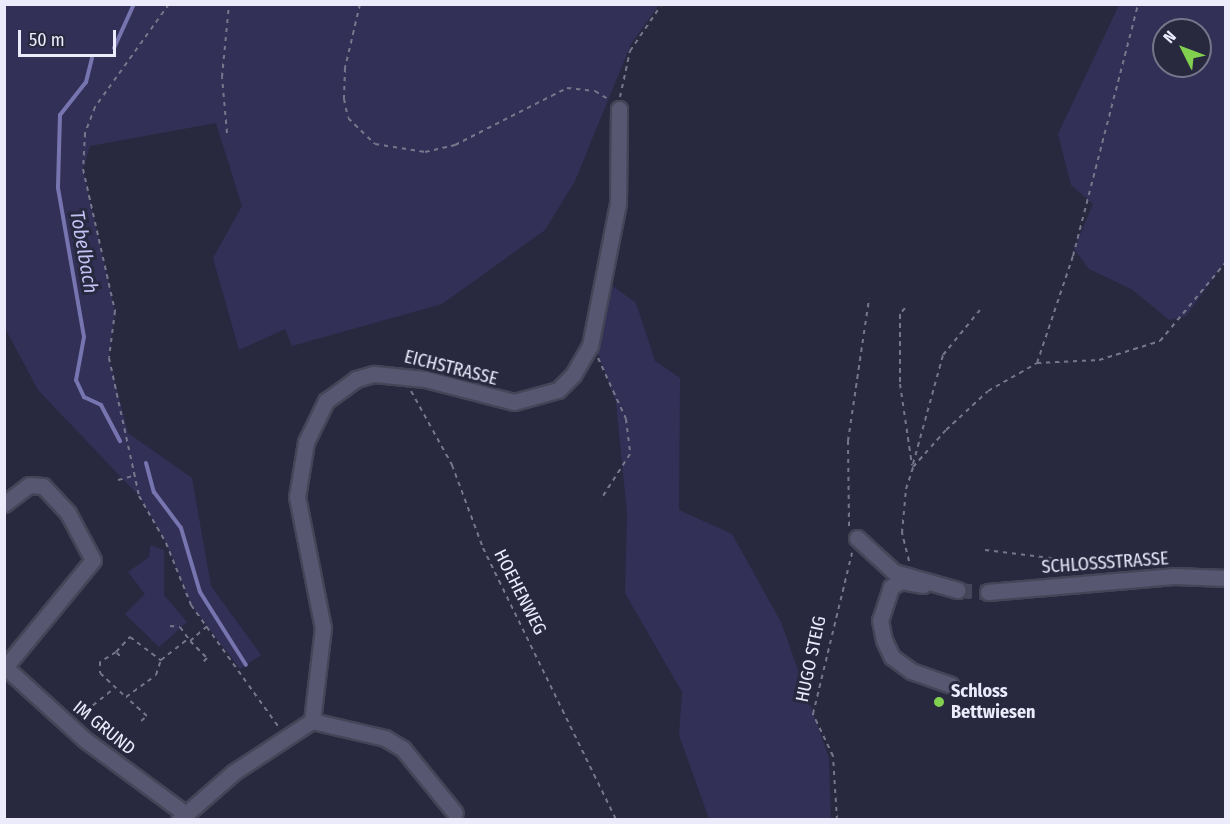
<!DOCTYPE html>
<style>
body{margin:0}
#map{position:relative;width:1230px;height:824px;overflow:hidden;background:#28283f;font-family:"Fira Sans Condensed",sans-serif}
div>[style]{position:absolute}
.green>*{inset:0;background:#333057}
.stream>*{height:4px;margin:-2px;padding:0 2px;transform-origin:2px;border-radius:2px;background:#7775b0}
.minor-tunnel>*{height:15px;margin-top:-7.5px;transform-origin:0;background:repeating-linear-gradient(90deg,#45455b 0 15px,transparent 0 23px)}
.path>*{height:2px;margin-top:-1px;transform-origin:0;background:repeating-linear-gradient(90deg,#77778b 0 4.5px,transparent 0 9px)}
.roads{filter:drop-shadow(2px 0 #464558) drop-shadow(-2px 0 #464558) drop-shadow(0 2px #464558) drop-shadow(0 -2px #464558)}
.minor>*{height:15px;margin:-7.5px;padding:0 7.5px;transform-origin:7.5px;border-radius:7.5px;background:#585772}
.dots>*{width:16px;height:16px;translate:-50% -50%;box-sizing:border-box;border:3px solid #28283f;border-radius:50%}
span{translate:-50% -50%;white-space:nowrap;text-align:center;line-height:1.15;-webkit-text-stroke:6px #28283f;paint-order:stroke}
.street-label{font-size:18px;color:#ebebfb}
.poi-label{font-size:18px;color:#ebebfb;font-weight:700}
.left{translate:0 -50%;text-align:left}
.water-label{font-size:20px;color:#c2c2f5;font-style:italic}
.frame{position:absolute;inset:0;border:6px solid #ebebfb;pointer-events:none}
.north{position:absolute;left:1152px;top:18px;width:60px;height:60px;box-sizing:border-box;background:#28283f;border:2px solid #76768a;border-radius:50%;rotate:312deg;font-size:16px;font-weight:700;line-height:24px;text-align:center;color:#ebebfb}
.north::after{content:'';display:block;margin:auto;width:21px;height:27px;background:#82d04f;clip-path:polygon(50% 0,100% 100%,50% 72%,0 100%)}
.scale{position:absolute;left:18px;top:30px;width:98px;height:27px;box-sizing:border-box;border:3px solid #ebebfb;border-top:0;padding-left:8px;font-size:18px;line-height:21px;white-space:nowrap;color:#ebebfb;-webkit-text-stroke:4px #28283f;paint-order:stroke}
</style>
<div id="map">
<div class="green">
<i style="clip-path:polygon(4px 5px,659px 5px,631px 44px,575px 181px,545px 230px,442px 304px,292px 346px,285px 329px,239px 350px,213px 258px,242px 206px,216px 123px,90px 146px,83px 169px,115px 311px,109px 358px,128px 433px,192px 478px,211px 586px,261px 655px,240px 669px,191px 605px,166px 543px,139px 496px,38px 390px,5px 328px)"></i>
<i style="clip-path:polygon(evenodd,1119px 5px,1225px 5px,1225px 262px,1186px 316px,1169px 320px,1133px 290px,1089px 269px,1074px 249px,1093px 204px,1071px 185px,1058px 134px,1119px 5px,1164px 30px,1200px 30px,1200px 66px,1164px 66px,1164px 30px)"></i>
<i style="clip-path:polygon(606px 281px,636px 303px,655px 361px,680px 378px,679px 510px,732px 534px,781px 622px,829px 758px,831px 819px,709px 819px,679px 735px,682px 692px,625px 593px,627px 513px,616px 402px,593px 341px)"></i>
<i style="clip-path:polygon(150px 545px,164px 550px,164px 595px,187px 622px,159px 647px,125px 614px,145px 594px,128px 572px,149px 557px)"></i>
</div>
<div class="stream">
<i style="left:114px;top:48px;width:48px;rotate:-65.6deg"></i>
<i style="left:92px;top:58px;width:25px;rotate:104deg"></i>
<i style="left:86px;top:82px;width:42px;rotate:128.2deg"></i>
<i style="left:60px;top:115px;width:73px;rotate:91.6deg"></i>
<i style="left:58px;top:188px;width:151px;rotate:80.1deg"></i>
<i style="left:84px;top:337px;width:44px;rotate:100.5deg"></i>
<i style="left:76px;top:380px;width:19px;rotate:65deg"></i>
<i style="left:84px;top:397px;width:19px;rotate:25deg"></i>
<i style="left:101px;top:405px;width:41px;rotate:62.2deg"></i>
<i style="left:146px;top:463px;width:30px;rotate:75deg"></i>
<i style="left:154px;top:492px;width:45px;rotate:53.1deg"></i>
<i style="left:181px;top:528px;width:67px;rotate:73.5deg"></i>
<i style="left:200px;top:592px;width:86px;rotate:57.8deg"></i>
</div>
<div class="minor-tunnel">
<i style="left:957px;top:590px;width:31px;rotate:4deg"></i>
</div>
<div class="path">
<i style="left:169px;top:4px;width:127px;rotate:125.7deg"></i>
<i style="left:95px;top:107px;width:28px;rotate:111deg"></i>
<i style="left:85px;top:133px;width:36px;rotate:93deg"></i>
<i style="left:83px;top:169px;width:146px;rotate:77.3deg"></i>
<i style="left:115px;top:311px;width:47px;rotate:97.3deg"></i>
<i style="left:109px;top:358px;width:141px;rotate:77.7deg"></i>
<i style="left:139px;top:496px;width:54px;rotate:60.1deg"></i>
<i style="left:166px;top:543px;width:67px;rotate:68deg"></i>
<i style="left:191px;top:605px;width:149px;rotate:54.3deg"></i>
<i style="left:360px;top:4px;width:66px;rotate:103.2deg"></i>
<i style="left:345px;top:68px;width:31px;rotate:92deg"></i>
<i style="left:344px;top:99px;width:19px;rotate:78deg"></i>
<i style="left:348px;top:118px;width:37px;rotate:44deg"></i>
<i style="left:375px;top:144px;width:51px;rotate:9.1deg"></i>
<i style="left:425px;top:152px;width:31px;rotate:-13deg"></i>
<i style="left:455px;top:145px;width:126px;rotate:-27deg"></i>
<i style="left:567px;top:88px;width:28px;rotate:6deg"></i>
<i style="left:595px;top:91px;width:15px;rotate:32deg"></i>
<i style="left:620px;top:97px;width:47px;rotate:-77.7deg"></i>
<i style="left:630px;top:51px;width:57px;rotate:-55.8deg"></i>
<i style="left:227px;top:133px;width:56px;rotate:-95.1deg"></i>
<i style="left:222px;top:77px;width:73px;rotate:-84.5deg"></i>
<i style="left:905px;top:308px;width:8px;rotate:130deg"></i>
<i style="left:900px;top:314px;width:70px;rotate:90deg"></i>
<i style="left:900px;top:384px;width:82px;rotate:81.6deg"></i>
<i style="left:598px;top:358px;width:67px;rotate:65.3deg"></i>
<i style="left:626px;top:419px;width:35px;rotate:83deg"></i>
<i style="left:630px;top:454px;width:54px;rotate:122.8deg"></i>
<i style="left:1037px;top:363px;width:113px;rotate:-71.4deg"></i>
<i style="left:1073px;top:256px;width:260px;rotate:-75.5deg"></i>
<i style="left:411px;top:391px;width:85px;rotate:61deg"></i>
<i style="left:452px;top:465px;width:89px;rotate:69.5deg"></i>
<i style="left:483px;top:548px;width:303px;rotate:63.9deg"></i>
<i style="left:913px;top:464px;width:113px;rotate:-74.6deg"></i>
<i style="left:943px;top:355px;width:58px;rotate:-50.6deg"></i>
<i style="left:118px;top:480px;width:16px;rotate:-15deg"></i>
<i style="left:849px;top:526px;width:85px;rotate:-90.7deg"></i>
<i style="left:848px;top:441px;width:144px;rotate:-81.6deg"></i>
<i style="left:985px;top:550px;width:132px;rotate:7deg"></i>
<i style="left:909px;top:561px;width:29px;rotate:-104deg"></i>
<i style="left:902px;top:533px;width:44px;rotate:-84.8deg"></i>
<i style="left:906px;top:489px;width:23px;rotate:-72deg"></i>
<i style="left:913px;top:467px;width:50px;rotate:-48.3deg"></i>
<i style="left:946px;top:430px;width:57px;rotate:-42.9deg"></i>
<i style="left:988px;top:391px;width:56px;rotate:-29.7deg"></i>
<i style="left:1037px;top:363px;width:62px;rotate:-2.8deg"></i>
<i style="left:1099px;top:360px;width:64px;rotate:-17.3deg"></i>
<i style="left:1160px;top:341px;width:103px;rotate:-50.1deg"></i>
<i style="left:170px;top:626px;width:10px;rotate:6deg"></i>
<i style="left:180px;top:627px;width:17px;rotate:54deg"></i>
<i style="left:190px;top:641px;width:23px;rotate:-41deg"></i>
<i style="left:190px;top:641px;width:24px;rotate:45deg"></i>
<i style="left:207px;top:658px;width:6px;rotate:135deg"></i>
<i style="left:116px;top:652px;width:19px;rotate:148deg"></i>
<i style="left:100px;top:662px;width:11px;rotate:90deg"></i>
<i style="left:100px;top:673px;width:35px;rotate:43deg"></i>
<i style="left:120px;top:656px;width:6px;rotate:-135deg"></i>
<i style="left:116px;top:652px;width:21px;rotate:-47deg"></i>
<i style="left:130px;top:637px;width:39px;rotate:37deg"></i>
<i style="left:161px;top:660px;width:34px;rotate:-38deg"></i>
<i style="left:86px;top:711px;width:33px;rotate:-39deg"></i>
<i style="left:141px;top:721px;width:8px;rotate:-40deg"></i>
<i style="left:147px;top:716px;width:28px;rotate:-138deg"></i>
<i style="left:126px;top:697px;width:37px;rotate:-36deg"></i>
<i style="left:156px;top:675px;width:16px;rotate:-72deg"></i>
<i style="left:837px;top:820px;width:64px;rotate:-93.6deg"></i>
<i style="left:833px;top:756px;width:47px;rotate:-115.5deg"></i>
<i style="left:813px;top:714px;width:166px;rotate:-76.4deg"></i>
</div>
<div class="roads">
<div class="minor">
<i style="left:4px;top:504px;width:31px;rotate:-37deg"></i>
<i style="left:29px;top:485px;width:14px;rotate:4deg"></i>
<i style="left:43px;top:486px;width:37px;rotate:47deg"></i>
<i style="left:68px;top:513px;width:53px;rotate:62deg"></i>
<i style="left:93px;top:560px;width:139px;rotate:129.4deg"></i>
<i style="left:5px;top:667px;width:107px;rotate:42.3deg"></i>
<i style="left:84px;top:739px;width:123px;rotate:36.4deg"></i>
<i style="left:857px;top:538px;width:50px;rotate:42.6deg"></i>
<i style="left:894px;top:572px;width:66px;rotate:15.9deg"></i>
<i style="left:923px;top:585px;width:22px;rotate:-170deg"></i>
<i style="left:901px;top:581px;width:12px;rotate:149deg"></i>
<i style="left:891px;top:587px;width:35px;rotate:108deg"></i>
<i style="left:880px;top:620px;width:20px;rotate:79deg"></i>
<i style="left:884px;top:640px;width:19px;rotate:65deg"></i>
<i style="left:892px;top:657px;width:24px;rotate:36deg"></i>
<i style="left:911px;top:671px;width:42px;rotate:19.3deg"></i>
<i style="left:988px;top:592px;width:187px;rotate:-4.9deg"></i>
<i style="left:1174px;top:576px;width:52px;rotate:2.2deg"></i>
<i style="left:312px;top:721px;width:75px;rotate:13.1deg"></i>
<i style="left:385px;top:738px;width:21px;rotate:31deg"></i>
<i style="left:403px;top:749px;width:82px;rotate:50.9deg"></i>
<i style="left:179px;top:820px;width:73px;rotate:-41.1deg"></i>
<i style="left:234px;top:772px;width:93px;rotate:-33.2deg"></i>
<i style="left:312px;top:721px;width:94px;rotate:-83.3deg"></i>
<i style="left:323px;top:628px;width:134px;rotate:-101.2deg"></i>
<i style="left:297px;top:497px;width:56px;rotate:-80.7deg"></i>
<i style="left:306px;top:442px;width:46px;rotate:-64deg"></i>
<i style="left:326px;top:401px;width:37px;rotate:-36deg"></i>
<i style="left:356px;top:379px;width:19px;rotate:-16deg"></i>
<i style="left:374px;top:374px;width:51px;rotate:5.6deg"></i>
<i style="left:425px;top:379px;width:92px;rotate:14.5deg"></i>
<i style="left:514px;top:402px;width:46px;rotate:-15.3deg"></i>
<i style="left:558px;top:390px;width:21px;rotate:-45deg"></i>
<i style="left:573px;top:375px;width:34px;rotate:-60deg"></i>
<i style="left:590px;top:346px;width:146px;rotate:-78.9deg"></i>
<i style="left:618px;top:203px;width:94px;rotate:-89.4deg"></i>
</div>
</div>
<div class="dots">
<i style="left:939px;top:702px;background:#82d04f"></i>
</div>
<div class="street-label">
<span style="left:451px;top:368px;rotate:14deg">EICHSTRASSE</span>
<span style="left:1105px;top:563px;rotate:-4deg">SCHLOSSSTRASSE</span>
<span style="left:520px;top:592px;rotate:63deg">HOEHENWEG</span>
<span style="left:811px;top:659px;rotate:-78deg">HUGO STEIG</span>
<span style="left:104px;top:728px;rotate:39deg">IM GRUND</span>
</div>
<div class="poi-label">
<span class="left" style="left:951px;top:702px">Schloss<br>Bettwiesen</span>
</div>
<div class="water-label">
<span style="left:84px;top:252px;rotate:80deg">Tobelbach</span>
</div>
<div class="frame"></div>
<div class="north">N</div>
<div class="scale">50 m</div>
</div>
